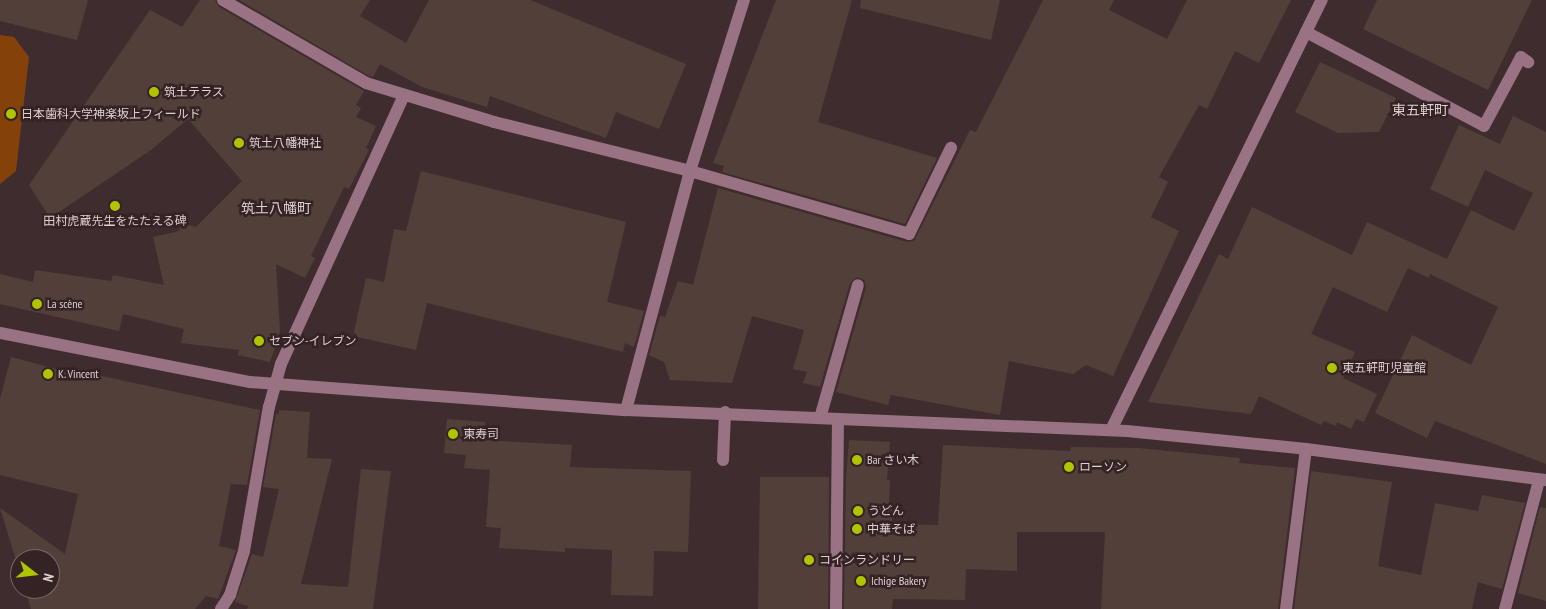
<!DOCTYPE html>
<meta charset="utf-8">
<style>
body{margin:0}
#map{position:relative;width:1546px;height:609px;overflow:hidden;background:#3f2c2e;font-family:"PT Sans Narrow","Noto Sans JP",sans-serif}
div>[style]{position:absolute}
.green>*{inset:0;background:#84420a}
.building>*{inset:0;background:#533f3a}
.minor>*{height:12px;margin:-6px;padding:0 6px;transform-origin:6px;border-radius:6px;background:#997284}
.dots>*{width:14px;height:14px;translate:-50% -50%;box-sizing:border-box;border:2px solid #352224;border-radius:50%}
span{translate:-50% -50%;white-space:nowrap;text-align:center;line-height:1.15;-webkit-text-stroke:5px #352224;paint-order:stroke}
.poi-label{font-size:12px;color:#ddd0d1}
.left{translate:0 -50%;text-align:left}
.neighbourhood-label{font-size:14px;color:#ddd0d1}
.north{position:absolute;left:10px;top:549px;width:50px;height:50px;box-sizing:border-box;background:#352224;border:1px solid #786869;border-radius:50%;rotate:106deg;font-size:14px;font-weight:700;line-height:20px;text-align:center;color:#ddd0d1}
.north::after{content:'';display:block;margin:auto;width:18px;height:22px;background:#b0c500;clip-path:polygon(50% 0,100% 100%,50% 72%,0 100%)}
</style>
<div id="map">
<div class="green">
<i style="clip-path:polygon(0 35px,14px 37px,29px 57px,16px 171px,0 184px)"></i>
</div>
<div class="building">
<i style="clip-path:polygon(0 0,88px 0,77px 40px,0 21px)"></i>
<i style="clip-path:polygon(200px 0,215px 0,219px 7px,364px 91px,356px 105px,361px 108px,356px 117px,376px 126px,366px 148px,369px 150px,349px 189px,344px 187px,311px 256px,315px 258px,305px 278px,276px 264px,280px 332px,270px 362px,238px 355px,239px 350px,181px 343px,184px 329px,123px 314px,119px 331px,0 304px,0 274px,33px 282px,35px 270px,111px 281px,113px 275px,164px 285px,153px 237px,179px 231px,181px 223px,196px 227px,242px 181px,188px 119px,151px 150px,50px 218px,29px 185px,150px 10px,182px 27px)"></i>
<i style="clip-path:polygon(239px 0,370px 0,360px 16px,406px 43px,429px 0,530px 0,686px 64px,659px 129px,616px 112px,606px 138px,490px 96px,487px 107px,422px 87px,380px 64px,373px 77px,369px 76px)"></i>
<i style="clip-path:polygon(776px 0,852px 0,818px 122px,937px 158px,905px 224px,722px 172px,724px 166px,713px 163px)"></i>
<i style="clip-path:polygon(861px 0,1000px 0,991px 40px,860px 8px)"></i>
<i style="clip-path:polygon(1043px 0,1114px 0,1109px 10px,1167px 39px,1187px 0,1291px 0,1259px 63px,1235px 51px,1207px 109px,1199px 105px,1159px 177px,1168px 182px,1151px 217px,1179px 231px,1113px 376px,1086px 365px,1073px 374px,1009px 361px,1000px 415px,891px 395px,888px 405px,836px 392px,866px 287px,864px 280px,857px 277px,850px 283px,820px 387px,803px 383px,807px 372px,793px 369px,804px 330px,752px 316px,732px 383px,670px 380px,664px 362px,649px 355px,660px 316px,665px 317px,678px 281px,693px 285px,718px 188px,907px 242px,914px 241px,970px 130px,976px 132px)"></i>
<i style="clip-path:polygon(1377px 0,1532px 0,1488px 90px,1363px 29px)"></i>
<i style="clip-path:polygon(1320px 62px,1396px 98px,1379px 132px,1338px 133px,1295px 112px)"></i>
<i style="clip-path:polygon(1513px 116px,1546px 132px,1546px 464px,1435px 421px,1427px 438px,1375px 413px,1412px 335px,1471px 365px,1498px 307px,1430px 274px,1429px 278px,1408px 268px,1387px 312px,1333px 287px,1311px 334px,1355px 352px,1343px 378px,1377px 394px,1364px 422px,1356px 419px,1351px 429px,1337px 422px,1336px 426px,1324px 421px,1321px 425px,1259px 396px,1251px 414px,1148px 402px,1219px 254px,1228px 259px,1252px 207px,1352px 255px,1367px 222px,1447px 259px,1471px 210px,1514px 231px,1533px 193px,1485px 170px,1468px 207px,1430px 189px,1459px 125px,1500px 144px)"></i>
<i style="clip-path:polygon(421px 171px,626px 222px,607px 302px,644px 311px,634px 347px,625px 343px,623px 352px,427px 303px,416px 350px,353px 336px,366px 278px,384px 282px,394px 229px,406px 231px)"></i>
<i style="clip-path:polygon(11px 357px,87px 377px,88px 373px,260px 410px,247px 485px,231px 484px,219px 546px,236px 550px,218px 599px,206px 596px,195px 609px,31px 609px,25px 589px,50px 589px,50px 559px,20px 559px,20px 573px,0 508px,65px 554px,78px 494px,0 475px,0 399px)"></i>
<i style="clip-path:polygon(279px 410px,310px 412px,307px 458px,332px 459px,301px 584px,348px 587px,361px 469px,391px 471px,373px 609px,247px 609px,248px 606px,235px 602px,252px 554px,263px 557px,279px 489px,263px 487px,276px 414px,279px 414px)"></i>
<i style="clip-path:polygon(447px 419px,485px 422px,483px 440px,572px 445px,570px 467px,691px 471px,688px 552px,654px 551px,653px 596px,611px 595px,612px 550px,565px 548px,565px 552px,499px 548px,501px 528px,486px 527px,490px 470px,464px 468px,466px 455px,444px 453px)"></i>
<i style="clip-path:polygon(849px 440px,890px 442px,887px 480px,890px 480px,889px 503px,892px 503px,892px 524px,938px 525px,943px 445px,1070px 451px,1071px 447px,1139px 448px,1240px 458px,1239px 463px,1295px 468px,1278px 609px,1101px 609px,1105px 532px,1017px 532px,1017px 571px,966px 569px,965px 600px,893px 599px,892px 609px,844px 609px,846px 478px)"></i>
<i style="clip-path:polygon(1311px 471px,1392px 482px,1378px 566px,1421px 575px,1435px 503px,1478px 511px,1482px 495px,1525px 503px,1502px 589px,1478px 582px,1472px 609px,1294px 609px)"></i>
<i style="clip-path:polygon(760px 477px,829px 477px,828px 609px,758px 609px)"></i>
<i style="clip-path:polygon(1540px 507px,1546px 508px,1546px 601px,1518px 593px)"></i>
</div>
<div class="minor">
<i style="left:223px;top:0;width:165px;rotate:30.1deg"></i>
<i style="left:366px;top:83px;width:134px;rotate:16.9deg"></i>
<i style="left:494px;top:122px;width:202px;rotate:14deg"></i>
<i style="left:690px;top:171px;width:228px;rotate:16deg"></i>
<i style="left:909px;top:234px;width:96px;rotate:-64deg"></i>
<i style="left:1306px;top:32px;width:201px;rotate:27.8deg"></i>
<i style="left:1484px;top:126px;width:78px;rotate:-61.8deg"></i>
<i style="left:1521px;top:57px;width:9px;rotate:36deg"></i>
<i style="left:0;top:333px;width:255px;rotate:11.1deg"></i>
<i style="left:250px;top:382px;width:377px;rotate:4.3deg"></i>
<i style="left:626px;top:410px;width:501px;rotate:2.4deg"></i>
<i style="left:1127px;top:431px;width:180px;rotate:5.7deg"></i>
<i style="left:1306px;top:449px;width:242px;rotate:7.4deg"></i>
<i style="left:626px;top:410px;width:247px;rotate:-75deg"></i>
<i style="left:690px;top:171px;width:179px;rotate:-72.5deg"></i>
<i style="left:820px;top:418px;width:138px;rotate:-74.1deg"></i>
<i style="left:1111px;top:430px;width:479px;rotate:-63.9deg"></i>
<i style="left:723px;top:460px;width:48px;rotate:-87.6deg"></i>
<i style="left:221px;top:609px;width:17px;rotate:-57deg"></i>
<i style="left:230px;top:595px;width:46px;rotate:-72.3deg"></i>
<i style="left:244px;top:551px;width:146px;rotate:-80.2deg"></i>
<i style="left:269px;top:407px;width:45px;rotate:-74.4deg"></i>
<i style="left:281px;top:364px;width:296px;rotate:-65.4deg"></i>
<i style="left:836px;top:609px;width:189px;rotate:-89.4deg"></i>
<i style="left:1286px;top:609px;width:161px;rotate:-82.9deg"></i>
<i style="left:1505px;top:609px;width:133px;rotate:-75.2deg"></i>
</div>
<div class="dots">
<i style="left:154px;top:92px;background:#b0c500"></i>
<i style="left:11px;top:114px;background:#b0c500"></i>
<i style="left:239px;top:143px;background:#b0c500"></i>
<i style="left:115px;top:206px;background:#b0c500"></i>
<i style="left:37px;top:304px;background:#b0c500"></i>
<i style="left:259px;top:341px;background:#b0c500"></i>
<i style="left:1332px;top:368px;background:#b0c500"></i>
<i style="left:48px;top:374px;background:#b0c500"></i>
<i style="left:453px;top:434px;background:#b0c500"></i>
<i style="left:857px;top:460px;background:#b0c500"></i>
<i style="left:1069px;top:467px;background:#b0c500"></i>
<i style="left:858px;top:511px;background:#b0c500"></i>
<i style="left:857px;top:529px;background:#b0c500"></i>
<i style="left:809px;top:560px;background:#b0c500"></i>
<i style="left:861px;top:581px;background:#b0c500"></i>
</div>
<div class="poi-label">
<span class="left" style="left:164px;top:92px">筑土テラス</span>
<span class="left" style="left:21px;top:114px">日本歯科大学神楽坂上フィールド</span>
<span class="left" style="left:249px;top:143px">筑土八幡神社</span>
<span style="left:115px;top:221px">田村虎蔵先生をたたえる碑</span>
<span class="left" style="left:47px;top:304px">La scène</span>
<span class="left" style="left:269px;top:341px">セブン-イレブン</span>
<span class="left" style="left:1342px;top:368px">東五軒町児童館</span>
<span class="left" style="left:58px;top:374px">K. Vincent</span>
<span class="left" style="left:463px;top:434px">東寿司</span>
<span class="left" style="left:867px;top:460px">Bar さい木</span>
<span class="left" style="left:1079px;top:467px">ローソン</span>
<span class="left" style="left:868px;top:511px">うどん</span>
<span class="left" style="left:867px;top:529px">中華そば</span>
<span class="left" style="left:819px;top:560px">コインランドリー</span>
<span class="left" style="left:871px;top:581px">Ichige Bakery</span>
</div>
<div class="neighbourhood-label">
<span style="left:1420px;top:110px">東五軒町</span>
<span style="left:276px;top:208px">筑土八幡町</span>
</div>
<div class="north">N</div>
</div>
